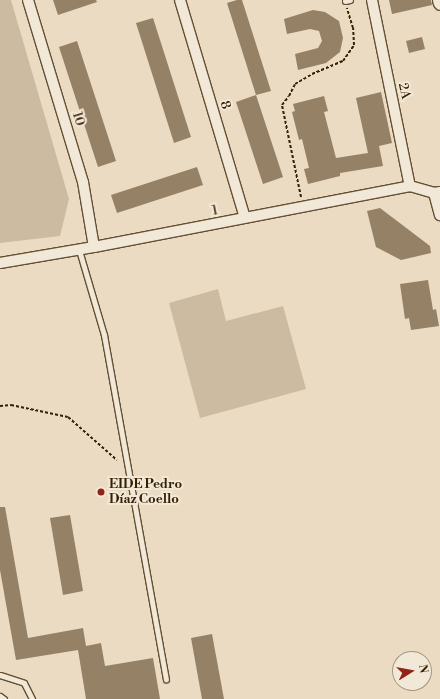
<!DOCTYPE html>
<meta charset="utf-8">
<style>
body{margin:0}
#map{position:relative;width:440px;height:699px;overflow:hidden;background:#ebdbc2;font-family:"Libre Bodoni",serif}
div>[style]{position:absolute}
.green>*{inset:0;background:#ccbba1}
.building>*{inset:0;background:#948166}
.path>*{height:2px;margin-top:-1px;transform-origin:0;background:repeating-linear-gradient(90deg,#362002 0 3px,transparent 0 5px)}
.roads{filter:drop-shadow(1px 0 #634f32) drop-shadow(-1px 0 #634f32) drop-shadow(0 1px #634f32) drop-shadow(0 -1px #634f32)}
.lane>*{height:5px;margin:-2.5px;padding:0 2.5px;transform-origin:2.5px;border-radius:2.5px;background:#f2e8d7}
.street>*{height:10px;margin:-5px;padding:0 5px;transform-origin:5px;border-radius:5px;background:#f2e8d7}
.secondary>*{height:13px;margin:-6.5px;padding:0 6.5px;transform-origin:6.5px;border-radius:6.5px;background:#f2e8d7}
.dots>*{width:11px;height:11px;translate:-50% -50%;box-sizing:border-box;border:2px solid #f2e8d7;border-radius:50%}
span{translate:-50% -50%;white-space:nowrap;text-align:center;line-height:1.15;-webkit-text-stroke:4px #f2e8d7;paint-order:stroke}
.street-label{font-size:13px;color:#362002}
.poi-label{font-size:13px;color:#362002;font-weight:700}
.left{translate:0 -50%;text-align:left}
.north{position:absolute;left:392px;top:651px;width:40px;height:40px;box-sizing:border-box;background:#f2e8d7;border:1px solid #a79882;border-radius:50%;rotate:79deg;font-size:11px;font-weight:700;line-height:16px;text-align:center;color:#362002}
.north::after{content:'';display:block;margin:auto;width:14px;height:18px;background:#8f2418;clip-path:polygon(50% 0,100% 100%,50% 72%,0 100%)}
</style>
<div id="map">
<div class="green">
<i style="clip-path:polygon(0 0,11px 0,69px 199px,60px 236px,0 243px)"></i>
<i style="clip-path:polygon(218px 289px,226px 321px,283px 306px,306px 389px,200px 418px,169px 303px)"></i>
</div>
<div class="building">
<i style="clip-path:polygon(53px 0,96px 0,97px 2px,58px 15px)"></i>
<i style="clip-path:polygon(237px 0,242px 0,271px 91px,256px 95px,227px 3px)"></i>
<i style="clip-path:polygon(389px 0,431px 0,432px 5px,392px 14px)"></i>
<i style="clip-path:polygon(313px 10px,325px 12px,339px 21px,343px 38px,340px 52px,326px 63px,298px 70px,295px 54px,318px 48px,322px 41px,319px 31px,310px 29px,287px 34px,284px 19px)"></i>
<i style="clip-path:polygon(153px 18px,191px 137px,174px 143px,136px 23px)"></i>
<i style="clip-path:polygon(422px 37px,425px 49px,409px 53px,406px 41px)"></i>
<i style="clip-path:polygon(77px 41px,116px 161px,98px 167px,59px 47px)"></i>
<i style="clip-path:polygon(381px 92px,392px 143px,379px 146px,383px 166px,340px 173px,340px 176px,308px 184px,304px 169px,309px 168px,302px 139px,299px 140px,292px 112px,295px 111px,293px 104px,324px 96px,328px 111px,324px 112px,336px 158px,368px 153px,356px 98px)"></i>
<i style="clip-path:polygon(256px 95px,283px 177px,263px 184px,236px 102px)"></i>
<i style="clip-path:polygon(197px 167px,203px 185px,117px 213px,111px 195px)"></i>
<i style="clip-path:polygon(380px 208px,430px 246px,431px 253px,401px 260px,376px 247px,367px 211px)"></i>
<i style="clip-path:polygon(428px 280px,433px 310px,436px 309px,439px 326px,411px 330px,409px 318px,405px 319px,400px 284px)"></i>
<i style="clip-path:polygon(0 507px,5px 507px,28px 638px,83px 628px,86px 646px,101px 643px,105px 666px,153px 658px,160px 699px,86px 699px,78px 650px,16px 660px,0 570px)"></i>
<i style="clip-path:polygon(70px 515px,83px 591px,63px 595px,50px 518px)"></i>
<i style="clip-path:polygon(212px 634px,224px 699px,202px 699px,191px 638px)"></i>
</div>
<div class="path">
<i style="left:301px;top:197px;width:94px;rotate:-101.7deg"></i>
<i style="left:282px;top:105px;width:11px;rotate:-52deg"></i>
<i style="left:289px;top:96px;width:13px;rotate:-63deg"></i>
<i style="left:295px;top:84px;width:20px;rotate:-30deg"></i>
<i style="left:312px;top:74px;width:34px;rotate:-23deg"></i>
<i style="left:343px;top:61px;width:19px;rotate:-55deg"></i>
<i style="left:354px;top:45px;width:17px;rotate:-93deg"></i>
<i style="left:353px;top:28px;width:21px;rotate:-107deg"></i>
<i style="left:0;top:406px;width:11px;rotate:-5deg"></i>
<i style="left:11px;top:405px;width:58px;rotate:11.9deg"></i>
<i style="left:68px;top:417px;width:65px;rotate:41.3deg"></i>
</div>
<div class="roads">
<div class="lane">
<i style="left:345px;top:1px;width:5px;rotate:-11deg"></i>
<i style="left:79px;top:250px;width:89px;rotate:73.6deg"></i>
<i style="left:104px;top:335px;width:350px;rotate:79.8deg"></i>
<i style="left:0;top:675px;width:25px;rotate:18deg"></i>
<i style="left:24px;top:683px;width:18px;rotate:63deg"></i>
<i style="left:0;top:696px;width:5px;rotate:37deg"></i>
</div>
<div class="street">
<i style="left:28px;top:0;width:190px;rotate:73.2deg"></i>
<i style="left:83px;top:182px;width:66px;rotate:80.4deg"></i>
<i style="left:180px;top:0;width:227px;rotate:73.4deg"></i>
<i style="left:372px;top:0;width:190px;rotate:78.5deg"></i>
<i style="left:434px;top:193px;width:23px;rotate:75deg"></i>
<i style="left:0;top:263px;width:95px;rotate:-9.7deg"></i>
<i style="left:94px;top:247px;width:322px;rotate:-10.9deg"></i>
<i style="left:410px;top:186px;width:25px;rotate:16deg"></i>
<i style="left:434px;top:193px;width:6px;rotate:-9deg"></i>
</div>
<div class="secondary">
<i style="left:439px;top:0;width:3px;rotate:72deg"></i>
</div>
</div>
<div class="dots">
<i style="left:101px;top:492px;background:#8f2418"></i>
</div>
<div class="street-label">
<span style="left:404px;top:91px;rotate:78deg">2A</span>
<span style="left:225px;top:105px;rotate:73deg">8</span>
<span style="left:78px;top:119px;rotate:73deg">10</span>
<span style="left:215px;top:211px;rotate:-11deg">1</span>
</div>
<div class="poi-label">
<span class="left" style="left:109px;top:492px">EIDE Pedro<br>Díaz Coello</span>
</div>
<div class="north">N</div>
</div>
